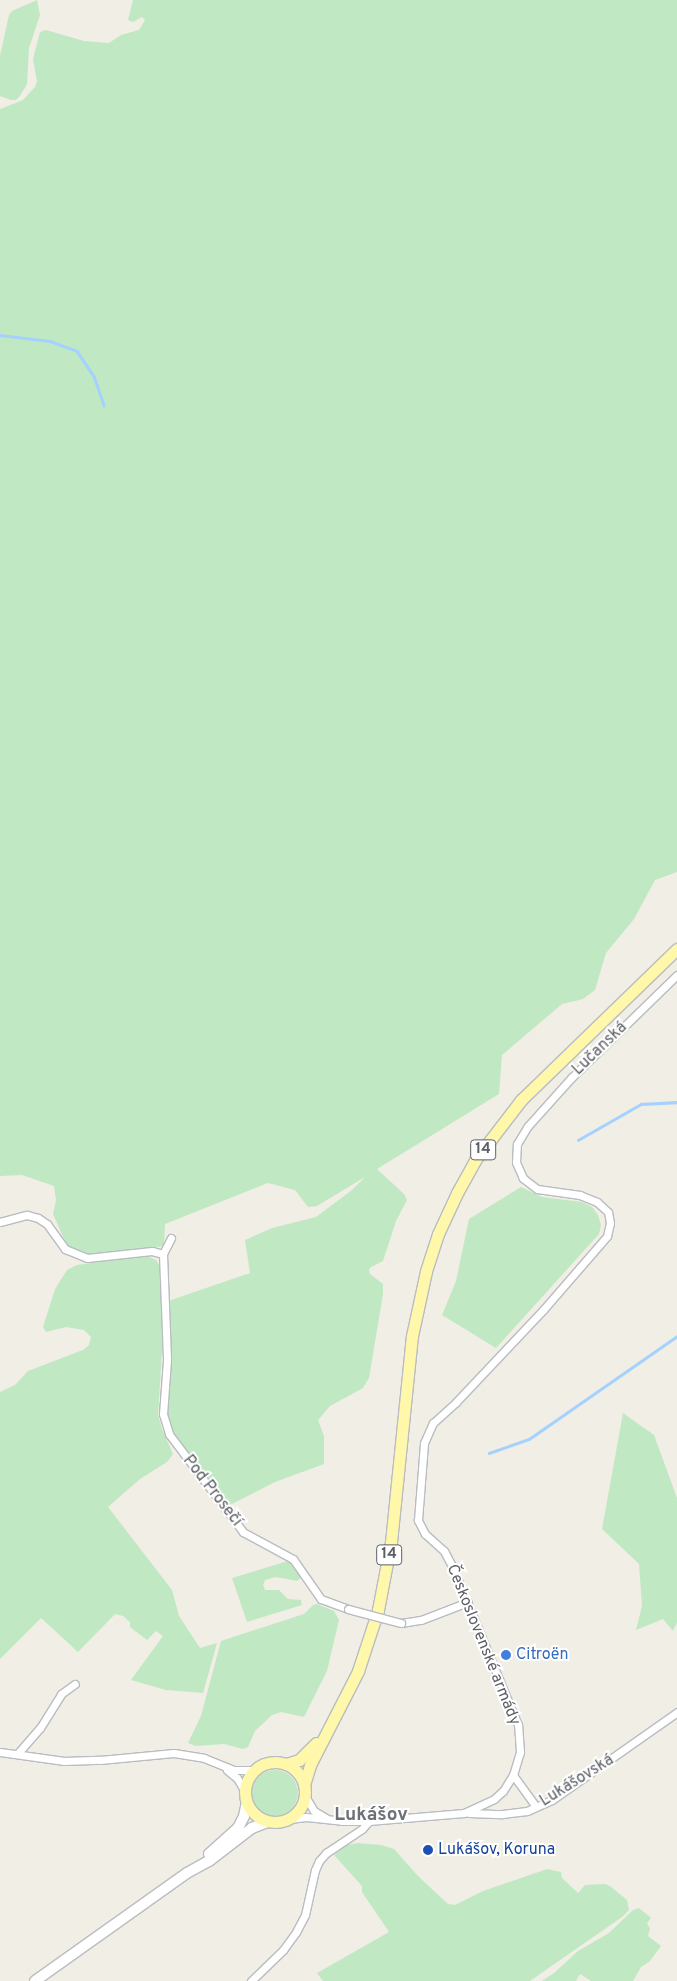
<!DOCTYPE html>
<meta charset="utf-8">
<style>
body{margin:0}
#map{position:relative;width:677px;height:1981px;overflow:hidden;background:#f0eee5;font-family:Overpass,sans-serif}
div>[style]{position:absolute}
.green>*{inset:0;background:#c0e8c3}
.round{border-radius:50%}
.stream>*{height:2.5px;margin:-1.25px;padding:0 1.25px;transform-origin:1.25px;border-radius:1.25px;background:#a5d1ff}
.roads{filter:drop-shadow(1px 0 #b9bcc1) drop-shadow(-1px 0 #b9bcc1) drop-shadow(0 1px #b9bcc1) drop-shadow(0 -1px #b9bcc1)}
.street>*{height:7px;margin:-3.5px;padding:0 3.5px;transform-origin:3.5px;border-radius:3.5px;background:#fff}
.secondary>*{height:10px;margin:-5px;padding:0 5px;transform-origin:5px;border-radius:5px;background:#fff}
.primary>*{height:11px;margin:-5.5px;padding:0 5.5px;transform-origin:5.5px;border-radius:5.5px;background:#fff8aa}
.primary>.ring{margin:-5.5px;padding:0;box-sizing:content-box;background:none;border:11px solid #fff8aa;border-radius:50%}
.bridges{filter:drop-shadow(1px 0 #b9bcc1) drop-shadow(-1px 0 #b9bcc1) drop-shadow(0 1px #b9bcc1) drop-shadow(0 -1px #b9bcc1)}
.street-bridge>*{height:7px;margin:-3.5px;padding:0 3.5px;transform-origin:3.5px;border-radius:3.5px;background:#fff}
.dots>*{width:14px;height:14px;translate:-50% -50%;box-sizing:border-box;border:2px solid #fff;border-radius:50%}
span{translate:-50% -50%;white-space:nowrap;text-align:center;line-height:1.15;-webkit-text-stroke:4px #fff;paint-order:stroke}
.shield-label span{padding:1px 4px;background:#fff;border:1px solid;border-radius:4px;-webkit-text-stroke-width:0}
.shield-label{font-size:15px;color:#5c6066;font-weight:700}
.street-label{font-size:16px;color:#5c6066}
.shop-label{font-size:16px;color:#366cbe}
.left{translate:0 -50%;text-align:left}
.transit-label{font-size:16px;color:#164399}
.quarter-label{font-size:19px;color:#6d7278;font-weight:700}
</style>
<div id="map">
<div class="green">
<i style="clip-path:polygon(37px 0,40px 15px,29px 48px,27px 84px,20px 96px,16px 100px,11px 100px,0 96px,0 56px,9px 15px,12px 11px)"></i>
<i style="clip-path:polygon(133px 0,677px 0,677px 872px,655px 880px,634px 919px,606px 953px,595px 990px,583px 999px,562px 1004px,502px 1055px,499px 1094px,377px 1169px,404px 1194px,407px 1200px,396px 1221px,383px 1261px,371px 1267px,369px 1270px,370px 1274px,383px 1284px,383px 1294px,369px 1378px,363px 1388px,330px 1406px,318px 1420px,324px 1436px,324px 1464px,275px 1482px,228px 1506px,175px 1441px,169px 1426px,166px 1412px,170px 1361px,169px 1303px,171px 1300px,250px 1273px,245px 1240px,272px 1228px,316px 1217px,352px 1190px,365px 1177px,317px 1206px,308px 1207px,295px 1190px,268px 1183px,165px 1224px,164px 1246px,87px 1255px,68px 1248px,53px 1214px,56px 1200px,54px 1186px,22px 1175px,0 1176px,0 109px,23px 100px,35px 87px,37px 81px,33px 59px,40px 32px,46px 30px,84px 41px,109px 43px,121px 35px,139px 30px,145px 20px,142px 17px,133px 22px,128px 20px)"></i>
<i style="clip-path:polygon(521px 1187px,542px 1197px,582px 1202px,592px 1207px,598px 1215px,601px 1225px,599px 1234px,496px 1348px,442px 1315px,456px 1281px,469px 1219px)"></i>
<i style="clip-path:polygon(145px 1255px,156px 1260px,159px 1265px,163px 1336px,158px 1415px,162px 1429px,173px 1454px,167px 1462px,140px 1479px,108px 1507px,172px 1590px,179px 1616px,200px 1648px,217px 1643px,203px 1693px,166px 1690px,131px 1680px,163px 1636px,156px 1631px,147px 1640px,130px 1627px,130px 1622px,123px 1616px,115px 1614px,78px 1652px,41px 1618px,0 1659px,0 1392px,15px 1385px,28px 1371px,83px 1350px,89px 1345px,91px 1337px,84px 1330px,66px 1327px,46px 1332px,43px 1327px,55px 1289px,67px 1270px,77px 1265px)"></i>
<i style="clip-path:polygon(623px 1413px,654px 1435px,677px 1498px,677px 1623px,673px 1631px,663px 1619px,636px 1630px,642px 1606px,639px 1564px,602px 1529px)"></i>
<i style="clip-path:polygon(288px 1561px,302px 1577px,297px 1581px,276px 1577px,265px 1580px,263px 1585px,265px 1590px,279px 1590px,288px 1599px,301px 1600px,302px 1605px,247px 1622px,232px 1578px)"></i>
<i style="clip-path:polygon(317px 1604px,334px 1611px,339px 1620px,327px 1671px,304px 1717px,281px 1712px,272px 1715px,255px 1731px,248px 1747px,243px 1749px,224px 1744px,196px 1746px,188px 1743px,201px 1716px,221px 1641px,304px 1614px,313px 1605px)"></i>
<i class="round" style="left:252px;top:1770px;width:46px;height:46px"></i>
<i style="clip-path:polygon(358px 1843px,381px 1845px,394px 1849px,418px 1876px,448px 1904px,455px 1905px,483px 1891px,547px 1869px,561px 1872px,562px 1878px,578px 1893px,585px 1885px,605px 1884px,610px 1886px,627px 1900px,629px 1910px,622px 1917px,530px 1981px,323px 1981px,317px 1973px,389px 1932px,362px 1892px,362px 1886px,334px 1855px,347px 1845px)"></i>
<i style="clip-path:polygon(639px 1908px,651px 1918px,647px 1923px,650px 1929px,648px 1936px,661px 1946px,650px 1961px,641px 1967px,633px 1981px,591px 1981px,580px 1974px,576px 1981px,542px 1981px,554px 1973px,578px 1951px,609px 1933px,633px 1910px)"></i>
</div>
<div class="stream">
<i style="left:0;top:335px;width:50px;rotate:6.8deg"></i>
<i style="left:50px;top:341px;width:29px;rotate:20deg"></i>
<i style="left:77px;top:351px;width:30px;rotate:56deg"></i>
<i style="left:94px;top:376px;width:31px;rotate:71deg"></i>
<i style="left:578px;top:1140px;width:73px;rotate:-29.7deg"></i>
<i style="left:641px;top:1104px;width:36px;rotate:-3deg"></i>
<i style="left:489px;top:1453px;width:42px;rotate:-19.3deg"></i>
<i style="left:529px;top:1439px;width:180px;rotate:-34.8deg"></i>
</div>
<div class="roads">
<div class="street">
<i style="left:0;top:1222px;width:28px;rotate:-15deg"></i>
<i style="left:27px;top:1215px;width:11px;rotate:15deg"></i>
<i style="left:38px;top:1218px;width:11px;rotate:34deg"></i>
<i style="left:47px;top:1224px;width:31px;rotate:54deg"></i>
<i style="left:65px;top:1249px;width:24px;rotate:22deg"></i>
<i style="left:87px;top:1258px;width:65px;rotate:-6.1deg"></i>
<i style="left:152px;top:1251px;width:11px;rotate:15deg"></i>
<i style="left:171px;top:1238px;width:18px;rotate:117deg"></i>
<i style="left:163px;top:1254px;width:106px;rotate:87.8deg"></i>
<i style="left:167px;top:1360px;width:54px;rotate:94.2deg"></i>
<i style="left:163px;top:1414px;width:21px;rotate:73deg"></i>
<i style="left:169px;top:1434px;width:123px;rotate:52.9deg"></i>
<i style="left:243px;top:1532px;width:57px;rotate:28.4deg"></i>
<i style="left:293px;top:1559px;width:49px;rotate:55deg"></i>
<i style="left:321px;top:1599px;width:29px;rotate:20deg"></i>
<i style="left:401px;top:1623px;width:20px;rotate:-9deg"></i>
<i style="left:421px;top:1620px;width:50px;rotate:-21deg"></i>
<i style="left:0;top:1752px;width:65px;rotate:8deg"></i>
<i style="left:64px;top:1761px;width:36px;rotate:-2deg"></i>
<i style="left:100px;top:1760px;width:74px;rotate:-5.4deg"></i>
<i style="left:174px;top:1753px;width:30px;rotate:9deg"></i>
<i style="left:204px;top:1758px;width:32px;rotate:22deg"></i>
<i style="left:234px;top:1770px;width:21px"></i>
<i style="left:18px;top:1753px;width:33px;rotate:-49deg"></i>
<i style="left:40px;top:1728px;width:40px;rotate:-58deg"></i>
<i style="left:61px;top:1694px;width:17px;rotate:-36deg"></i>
<i style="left:227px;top:1770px;width:13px;rotate:39deg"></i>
<i style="left:237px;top:1778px;width:16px;rotate:60deg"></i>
<i style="left:513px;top:1775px;width:39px;rotate:54deg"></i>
<i style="left:305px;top:1796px;width:17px;rotate:59deg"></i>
<i style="left:314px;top:1811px;width:14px;rotate:30deg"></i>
<i style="left:469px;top:1813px;width:33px;rotate:2deg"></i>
<i style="left:502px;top:1814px;width:25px;rotate:-7deg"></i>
<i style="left:527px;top:1811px;width:27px;rotate:-24deg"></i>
<i style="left:552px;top:1800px;width:153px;rotate:-35.1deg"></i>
<i style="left:290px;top:1819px;width:16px;rotate:-7deg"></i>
<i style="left:306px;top:1817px;width:36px;rotate:6deg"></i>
<i style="left:342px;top:1821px;width:27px"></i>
<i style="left:369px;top:1821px;width:95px;rotate:-4.8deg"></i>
<i style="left:464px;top:1813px;width:33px;rotate:-25deg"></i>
<i style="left:494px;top:1799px;width:12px;rotate:-42deg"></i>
<i style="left:503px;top:1791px;width:19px;rotate:-58deg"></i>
<i style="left:513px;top:1775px;width:24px;rotate:-73deg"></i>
<i style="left:520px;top:1752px;width:27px;rotate:-94deg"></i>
<i style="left:518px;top:1725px;width:172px;rotate:-112.5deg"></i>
<i style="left:452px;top:1566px;width:17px;rotate:-118deg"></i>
<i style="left:444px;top:1551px;width:25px;rotate:-138deg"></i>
<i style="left:425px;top:1534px;width:16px;rotate:-117deg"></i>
<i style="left:418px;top:1520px;width:77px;rotate:-85.5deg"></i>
<i style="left:424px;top:1443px;width:22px;rotate:-66deg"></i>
<i style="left:433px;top:1423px;width:31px;rotate:-42deg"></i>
<i style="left:456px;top:1402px;width:127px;rotate:-46.6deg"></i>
<i style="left:543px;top:1310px;width:98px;rotate:-49.1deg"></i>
<i style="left:607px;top:1236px;width:13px;rotate:-77deg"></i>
<i style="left:610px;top:1223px;width:11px;rotate:-100deg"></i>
<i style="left:608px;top:1212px;width:15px;rotate:-138deg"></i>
<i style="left:597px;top:1202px;width:18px;rotate:-158deg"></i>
<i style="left:580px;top:1195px;width:43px;rotate:-172.1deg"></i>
<i style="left:537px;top:1189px;width:18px;rotate:-142deg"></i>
<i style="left:523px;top:1178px;width:17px;rotate:-114deg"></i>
<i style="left:516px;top:1162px;width:18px;rotate:-87deg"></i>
<i style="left:517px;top:1144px;width:21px;rotate:-59deg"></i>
<i style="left:528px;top:1126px;width:66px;rotate:-48.1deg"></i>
<i style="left:572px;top:1077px;width:146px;rotate:-44.2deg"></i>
<i style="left:251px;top:1981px;width:45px;rotate:-44.1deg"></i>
<i style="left:283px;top:1950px;width:22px;rotate:-54deg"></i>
<i style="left:296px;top:1932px;width:19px;rotate:-62deg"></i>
<i style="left:305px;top:1915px;width:46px;rotate:-77.5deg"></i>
<i style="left:315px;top:1870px;width:10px;rotate:-66deg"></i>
<i style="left:319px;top:1861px;width:11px;rotate:-49deg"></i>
<i style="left:326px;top:1853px;width:43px;rotate:-33.7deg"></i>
<i style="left:362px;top:1829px;width:11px;rotate:-49deg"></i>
</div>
<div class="secondary">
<i style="left:209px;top:1854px;width:39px;rotate:-42deg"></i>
<i style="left:238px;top:1828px;width:13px;rotate:-63deg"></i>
<i style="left:244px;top:1816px;width:14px;rotate:-78deg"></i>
<i style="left:35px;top:1981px;width:186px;rotate:-35.4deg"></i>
<i style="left:187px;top:1873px;width:25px;rotate:-29deg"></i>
<i style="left:209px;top:1861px;width:54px;rotate:-37.5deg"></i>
<i style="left:252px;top:1828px;width:17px;rotate:-21deg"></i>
</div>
<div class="primary">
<i class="ring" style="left:245px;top:1762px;width:49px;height:49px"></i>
<i style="left:286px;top:1764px;width:14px;rotate:-17deg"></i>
<i style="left:299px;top:1760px;width:24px;rotate:-45deg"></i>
<i style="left:304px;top:1785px;width:21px;rotate:-73deg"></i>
<i style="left:310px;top:1765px;width:106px;rotate:-62.9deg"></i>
<i style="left:358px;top:1671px;width:64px;rotate:-71.8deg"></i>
<i style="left:378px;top:1610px;width:69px;rotate:-79.2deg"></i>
<i style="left:391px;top:1542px;width:207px;rotate:-84.2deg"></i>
<i style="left:412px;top:1336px;width:66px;rotate:-77.8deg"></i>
<i style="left:426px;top:1271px;width:39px;rotate:-72deg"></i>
<i style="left:438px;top:1234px;width:45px;rotate:-65.1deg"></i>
<i style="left:457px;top:1193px;width:38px;rotate:-61deg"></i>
<i style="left:475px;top:1160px;width:76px;rotate:-52.5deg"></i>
<i style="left:521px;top:1100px;width:217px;rotate:-44.1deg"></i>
</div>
</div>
<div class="bridges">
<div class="street-bridge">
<i style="left:348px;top:1609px;width:55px;rotate:14.8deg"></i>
</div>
</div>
<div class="dots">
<i style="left:506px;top:1655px;background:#3f7fe0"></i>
<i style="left:428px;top:1850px;background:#1a4fb4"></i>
</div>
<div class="shield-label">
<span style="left:483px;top:1150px">14</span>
<span style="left:389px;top:1555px">14</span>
</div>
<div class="street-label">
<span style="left:600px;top:1049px;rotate:-44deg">Lučanská</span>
<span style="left:212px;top:1491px;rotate:52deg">Pod Prosečí</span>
<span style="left:483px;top:1645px;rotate:68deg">Československé armády</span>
<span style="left:577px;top:1781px;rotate:-32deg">Lukášovská</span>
</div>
<div class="shop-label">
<span class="left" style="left:516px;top:1655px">Citroën</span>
</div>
<div class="transit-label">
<span class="left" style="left:438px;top:1850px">Lukášov, Koruna</span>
</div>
<div class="quarter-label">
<span style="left:371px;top:1816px">Lukášov</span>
</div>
</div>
